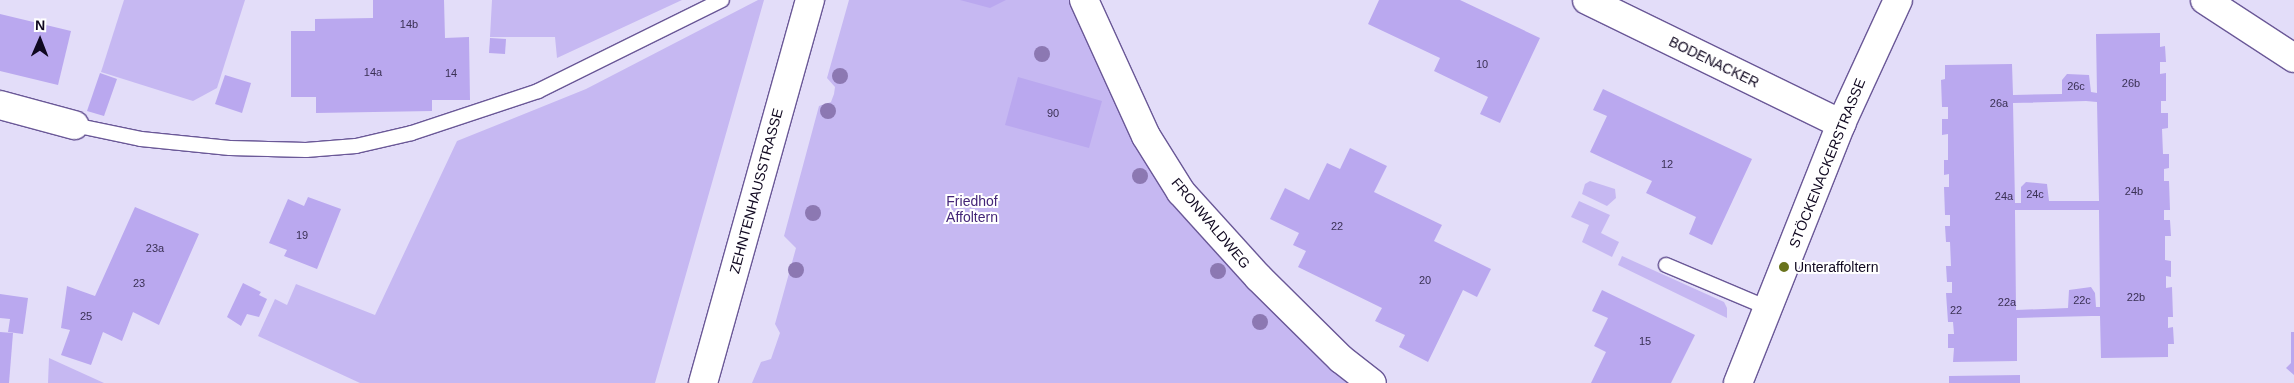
<!DOCTYPE html>
<meta charset="utf-8">
<style>
body{margin:0}
#map{position:relative;width:2294px;height:383px;overflow:hidden;background:#e3ddf9;font-family:Arial,sans-serif}
div>[style]{position:absolute}
.green>*{inset:0;background:#c6b8f2}
.building>*{inset:0;background:#baa8ef}
.roads{filter:drop-shadow(1px 0 #6a5897) drop-shadow(-1px 0 #6a5897) drop-shadow(0 1px #6a5897) drop-shadow(0 -1px #6a5897)}
.service>*{height:14px;margin:-7px;padding:0 7px;transform-origin:7px;border-radius:7px;background:#fff}
.minor>*{height:28px;margin:-14px;padding:0 14px;transform-origin:14px;border-radius:14px;background:#fff}
.tertiary>*{height:28px;margin:-14px;padding:0 14px;transform-origin:14px;border-radius:14px;background:#fff}
.trees>*{width:16px;height:16px;margin:-8px;border-radius:50%;background:#8c78b2}
.dots>*{width:14px;height:14px;translate:-50% -50%;box-sizing:border-box;border:2px solid #fff;border-radius:50%}
span{translate:-50% -50%;white-space:nowrap;text-align:center;line-height:1.15;-webkit-text-stroke:4px #fff;paint-order:stroke}
.number-label{font-size:11px;color:#3a3054}
.number-label span{-webkit-text-stroke-width:0}
.street-label{font-size:14px;color:#100820}
.park-label{font-size:14px;color:#442678}
.poi-label{font-size:14px;color:#100820}
.left{translate:0 -50%;text-align:left}
.north{position:absolute;left:15px;top:15px;width:50px;height:50px;-webkit-text-stroke:4px #fff;paint-order:stroke;rotate:1deg;font-size:14px;font-weight:700;line-height:20px;text-align:center;color:#100820}
.north::after{content:'';display:block;margin:auto;width:18px;height:22px;background:#100820;clip-path:polygon(50% 0,100% 100%,50% 72%,0 100%)}
</style>
<div id="map">
<div class="green">
<i style="clip-path:polygon(124px 0,245px 0,217px 88px,193px 101px,101px 72px)"></i>
<i style="clip-path:polygon(492px 0,682px 0,557px 58px,555px 37px,490px 37px)"></i>
<i style="clip-path:polygon(758px 0,764px 0,655px 383px,360px 383px,258px 336px,275px 299px,287px 305px,296px 284px,375px 315px,457px 141px,586px 89px)"></i>
<i style="clip-path:polygon(849px 0,1072px 0,1129px 131px,1356px 383px,752px 383px,761px 362px,771px 359px,780px 333px,775px 324px,796px 248px,784px 236px,819px 106px,831px 102px,834px 94px,835px 87px,827px 78px)"></i>
<i style="clip-path:polygon(1590px 181px,1615px 189px,1616px 198px,1607px 206px,1582px 194px,1585px 184px)"></i>
<i style="clip-path:polygon(1579px 201px,1610px 215px,1601px 233px,1619px 242px,1612px 257px,1582px 242px,1589px 225px,1571px 217px)"></i>
<i style="clip-path:polygon(1622px 256px,1724px 302px,1727px 308px,1727px 318px,1618px 265px)"></i>
<i style="clip-path:polygon(49px 358px,104px 383px,48px 383px)"></i>
</div>
<div class="building">
<i style="clip-path:polygon(373px 0,444px 0,445px 38px,469px 37px,470px 100px,432px 100px,432px 111px,316px 113px,316px 97px,291px 97px,291px 31px,315px 31px,315px 19px,373px 18px)"></i>
<i style="clip-path:polygon(960px 0,1006px 0,990px 8px)"></i>
<i style="clip-path:polygon(1379px 0,1460px 0,1540px 38px,1500px 123px,1480px 114px,1488px 97px,1434px 71px,1440px 58px,1368px 24px)"></i>
<i style="clip-path:polygon(0 14px,71px 31px,58px 85px,0 71px)"></i>
<i style="clip-path:polygon(evenodd,2160px 33px,2160px 47px,2165px 46px,2166px 62px,2160px 62px,2160px 74px,2166px 73px,2166px 101px,2161px 101px,2161px 113px,2168px 113px,2168px 128px,2162px 129px,2163px 154px,2169px 154px,2169px 168px,2164px 169px,2164px 181px,2169px 181px,2170px 210px,2164px 210px,2164px 220px,2170px 220px,2171px 236px,2165px 236px,2165px 260px,2171px 261px,2171px 277px,2166px 276px,2166px 288px,2172px 287px,2173px 317px,2168px 317px,2168px 328px,2173px 327px,2174px 344px,2168px 344px,2168px 357px,2101px 358px,2100px 316px,2092px 316px,2017px 318px,2017px 361px,1953px 362px,1954px 348px,1948px 348px,1948px 334px,1954px 334px,1953px 322px,1948px 322px,1946px 293px,1952px 293px,1952px 282px,1947px 282px,1946px 266px,1951px 266px,1950px 242px,1946px 242px,1945px 226px,1950px 226px,1950px 215px,1945px 215px,1944px 187px,1949px 187px,1949px 174px,1944px 175px,1944px 160px,1948px 160px,1948px 134px,1942px 135px,1942px 119px,1948px 119px,1948px 107px,1942px 107px,1941px 80px,1945px 79px,1945px 65px,2012px 64px,2013px 95px,2062px 94px,2062px 80px,2067px 74px,2089px 75px,2091px 92px,2097px 93px,2096px 34px,2160px 33px,2086px 101px,2097px 102px,2099px 201px,2049px 201px,2047px 184px,2026px 182px,2021px 187px,2021px 203px,2015px 203px,2013px 103px,2086px 101px,2160px 33px,2015px 210px,2099px 210px,2100px 307px,2096px 307px,2095px 293px,2091px 287px,2069px 290px,2068px 308px,2016px 310px,2015px 210px)"></i>
<i style="clip-path:polygon(490px 38px,506px 39px,505px 54px,489px 53px)"></i>
<i style="clip-path:polygon(100px 73px,117px 79px,104px 116px,87px 111px)"></i>
<i style="clip-path:polygon(225px 75px,251px 83px,242px 113px,215px 104px)"></i>
<i style="clip-path:polygon(1018px 77px,1102px 101px,1089px 148px,1005px 125px)"></i>
<i style="clip-path:polygon(1603px 89px,1752px 159px,1712px 245px,1689px 234px,1696px 217px,1646px 193px,1652px 181px,1590px 152px,1607px 116px,1593px 110px)"></i>
<i style="clip-path:polygon(1350px 148px,1387px 166px,1374px 192px,1442px 225px,1434px 241px,1491px 269px,1477px 297px,1463px 290px,1428px 362px,1399px 347px,1405px 335px,1375px 321px,1382px 308px,1298px 267px,1306px 251px,1293px 245px,1299px 233px,1270px 219px,1285px 188px,1309px 200px,1327px 163px,1340px 169px)"></i>
<i style="clip-path:polygon(308px 197px,341px 209px,317px 269px,284px 256px,287px 250px,269px 243px,288px 199px,304px 206px)"></i>
<i style="clip-path:polygon(135px 207px,199px 234px,159px 325px,133px 312px,122px 341px,103px 332px,91px 365px,61px 355px,70px 330px,61px 328px,67px 286px,95px 296px)"></i>
<i style="clip-path:polygon(243px 283px,261px 292px,259px 295px,267px 299px,259px 317px,247px 314px,241px 326px,227px 317px)"></i>
<i style="clip-path:polygon(1602px 290px,1695px 335px,1671px 383px,1591px 383px,1606px 352px,1594px 346px,1608px 318px,1592px 311px)"></i>
<i style="clip-path:polygon(0 294px,28px 298px,23px 334px,8px 332px,10px 319px,0 318px)"></i>
<i style="clip-path:polygon(0 332px,13px 333px,9px 383px,0 383px)"></i>
<i style="clip-path:polygon(2291px 332px,2294px 332px,2294px 375px,2286px 368px,2291px 363px)"></i>
<i style="clip-path:polygon(2020px 375px,2020px 383px,1949px 383px,1949px 376px)"></i>
</div>
<div class="roads">
<div class="service">
<i style="left:74px;top:125px;width:68px;rotate:11.8deg"></i>
<i style="left:141px;top:139px;width:89px;rotate:5.8deg"></i>
<i style="left:230px;top:148px;width:76px;rotate:1.5deg"></i>
<i style="left:306px;top:150px;width:50px;rotate:-4.6deg"></i>
<i style="left:356px;top:146px;width:57px;rotate:-13.1deg"></i>
<i style="left:412px;top:133px;width:133px;rotate:-18.4deg"></i>
<i style="left:538px;top:91px;width:205px;rotate:-26.3deg"></i>
<i style="left:1666px;top:265px;width:111px;rotate:22.9deg"></i>
</div>
<div class="minor">
<i style="left:1084px;top:0;width:149px;rotate:65.5deg"></i>
<i style="left:1146px;top:136px;width:66px;rotate:58deg"></i>
<i style="left:1181px;top:192px;width:115px;rotate:47.8deg"></i>
<i style="left:1258px;top:277px;width:117px;rotate:44.7deg"></i>
<i style="left:1341px;top:359px;width:39px;rotate:38deg"></i>
<i style="left:1587px;top:0;width:283px;rotate:26deg"></i>
<i style="left:2205px;top:0;width:106px;rotate:33.1deg"></i>
<i style="left:0;top:105px;width:77px;rotate:15.1deg"></i>
<i style="left:1738px;top:383px;width:279px;rotate:-68.3deg"></i>
<i style="left:1841px;top:124px;width:136px;rotate:-65.3deg"></i>
</div>
<div class="tertiary">
<i style="left:703px;top:383px;width:398px;rotate:-74.4deg"></i>
</div>
</div>
<div class="trees">
<i style="left:1042px;top:54px"></i>
<i style="left:840px;top:76px"></i>
<i style="left:828px;top:111px"></i>
<i style="left:1140px;top:176px"></i>
<i style="left:813px;top:213px"></i>
<i style="left:796px;top:270px"></i>
<i style="left:1218px;top:271px"></i>
<i style="left:1260px;top:322px"></i>
</div>
<div class="dots">
<i style="left:1784px;top:267px;background:#69731c"></i>
</div>
<div class="number-label">
<span style="left:409px;top:24px">14b</span>
<span style="left:1482px;top:64px">10</span>
<span style="left:373px;top:72px">14a</span>
<span style="left:451px;top:73px">14</span>
<span style="left:2131px;top:83px">26b</span>
<span style="left:2076px;top:86px">26c</span>
<span style="left:1999px;top:103px">26a</span>
<span style="left:1053px;top:113px">90</span>
<span style="left:1667px;top:164px">12</span>
<span style="left:2134px;top:191px">24b</span>
<span style="left:2035px;top:194px">24c</span>
<span style="left:2004px;top:196px">24a</span>
<span style="left:1337px;top:226px">22</span>
<span style="left:302px;top:235px">19</span>
<span style="left:155px;top:248px">23a</span>
<span style="left:1425px;top:280px">20</span>
<span style="left:139px;top:283px">23</span>
<span style="left:2136px;top:297px">22b</span>
<span style="left:2082px;top:300px">22c</span>
<span style="left:2007px;top:302px">22a</span>
<span style="left:1956px;top:310px">22</span>
<span style="left:86px;top:316px">25</span>
<span style="left:1645px;top:341px">15</span>
</div>
<div class="street-label">
<span style="left:1714px;top:62px;rotate:26deg">BODENACKER</span>
<span style="left:1827px;top:163px;rotate:-68deg">STÖCKENACKERSTRASSE</span>
<span style="left:756px;top:191px;rotate:-75deg">ZEHNTENHAUSSTRASSE</span>
<span style="left:1211px;top:223px;rotate:50deg">FRONWALDWEG</span>
</div>
<div class="park-label">
<span style="left:972px;top:209px">Friedhof<br>Affoltern</span>
</div>
<div class="poi-label">
<span class="left" style="left:1794px;top:267px">Unteraffoltern</span>
</div>
<div class="north">N</div>
</div>
